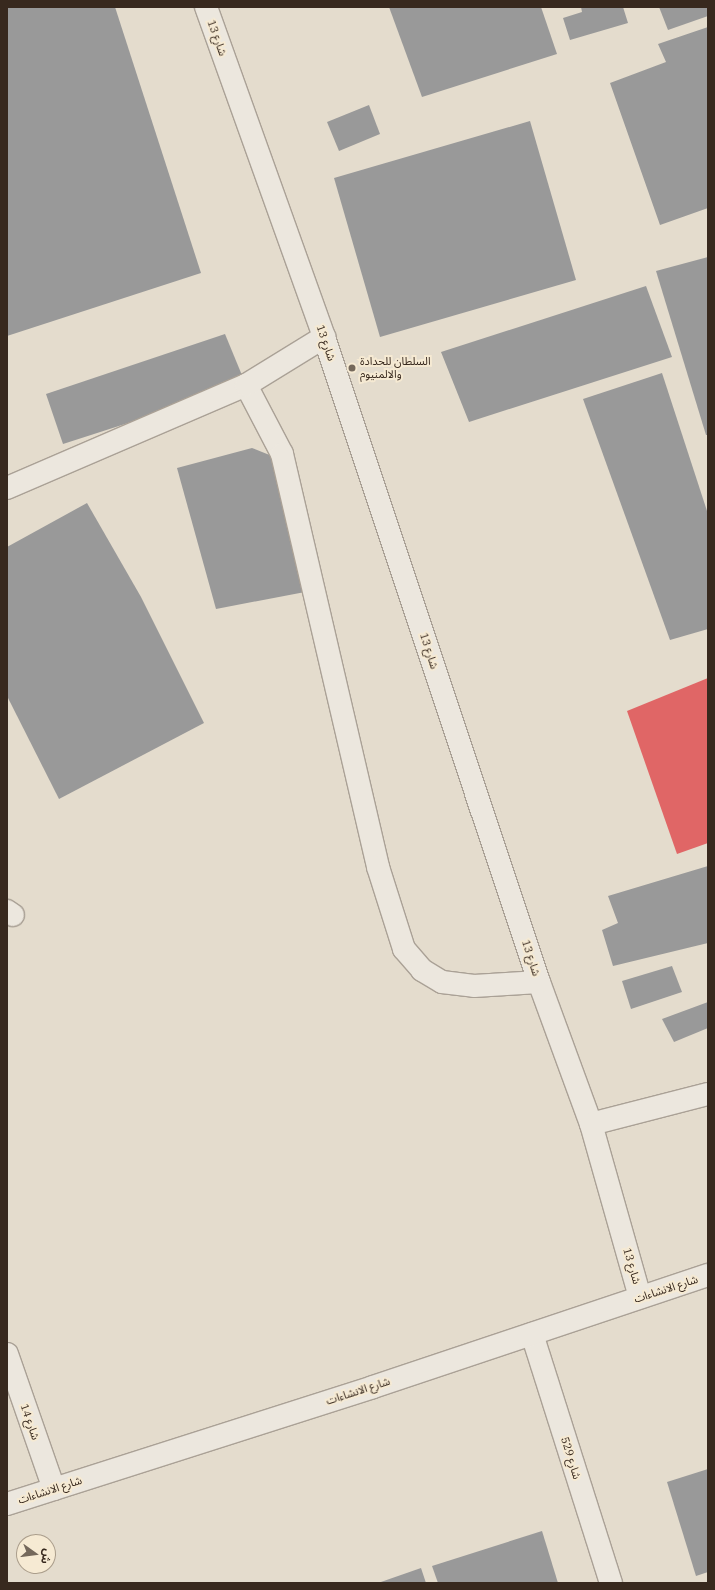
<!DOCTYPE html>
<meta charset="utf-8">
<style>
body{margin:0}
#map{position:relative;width:715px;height:1590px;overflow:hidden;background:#e4dccd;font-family:"IBM Plex Serif","Noto Sans Arabic",serif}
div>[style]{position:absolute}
.shops>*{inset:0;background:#e06666}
.industry>*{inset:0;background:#999}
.roads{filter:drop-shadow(1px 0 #aaa196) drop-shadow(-1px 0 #aaa196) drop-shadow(0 1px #aaa196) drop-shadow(0 -1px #aaa196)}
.minor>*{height:22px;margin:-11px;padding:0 11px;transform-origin:11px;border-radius:11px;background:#ece7de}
.dots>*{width:11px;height:11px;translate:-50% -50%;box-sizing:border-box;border:2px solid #f6ead3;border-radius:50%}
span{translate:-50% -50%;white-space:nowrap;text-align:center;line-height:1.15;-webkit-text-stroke:4px #f6ead3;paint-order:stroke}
.street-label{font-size:11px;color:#38291e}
.poi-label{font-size:11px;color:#38291e}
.left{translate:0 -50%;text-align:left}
.frame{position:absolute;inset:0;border:8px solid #38291e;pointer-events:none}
.north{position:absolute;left:16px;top:1534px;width:40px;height:40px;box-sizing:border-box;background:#f6ead3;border:1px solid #aa9d8b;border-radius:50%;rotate:104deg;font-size:11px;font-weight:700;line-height:16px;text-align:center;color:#38291e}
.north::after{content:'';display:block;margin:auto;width:14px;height:18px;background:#74685b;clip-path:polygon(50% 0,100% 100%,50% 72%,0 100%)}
</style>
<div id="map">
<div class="shops">
<i style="clip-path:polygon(708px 678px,708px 843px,677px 854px,627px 711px)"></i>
</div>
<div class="industry">
<i style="clip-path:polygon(7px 7px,115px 7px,201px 273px,7px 336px)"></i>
<i style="clip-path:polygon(389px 7px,541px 7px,557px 54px,422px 97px)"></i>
<i style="clip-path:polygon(581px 7px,623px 7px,628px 23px,570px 40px,563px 18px,582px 12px)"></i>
<i style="clip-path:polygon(659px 7px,708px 7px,708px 16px,668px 30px)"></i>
<i style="clip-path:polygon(708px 27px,708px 208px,660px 225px,610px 83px,666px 62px,658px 44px)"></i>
<i style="clip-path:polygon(369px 105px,380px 134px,339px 151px,327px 122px)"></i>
<i style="clip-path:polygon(530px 121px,576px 280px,380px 337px,334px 178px)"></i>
<i style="clip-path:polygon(708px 257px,708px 435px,706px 435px,656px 271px)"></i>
<i style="clip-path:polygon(646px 286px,672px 357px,469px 422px,441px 352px)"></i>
<i style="clip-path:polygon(225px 334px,246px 385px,63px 444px,46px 394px)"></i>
<i style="clip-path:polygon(662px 373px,708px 514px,708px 629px,670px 640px,583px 399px)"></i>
<i style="clip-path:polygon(252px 448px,272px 456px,305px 592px,216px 609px,177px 468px)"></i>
<i style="clip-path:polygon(87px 503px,141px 597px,204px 723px,59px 799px,7px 696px,7px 547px)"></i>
<i style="clip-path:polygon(708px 866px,708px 943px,613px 966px,602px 930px,618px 923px,608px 896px)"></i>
<i style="clip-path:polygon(672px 966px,682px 992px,631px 1009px,622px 981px)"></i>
<i style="clip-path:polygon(708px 1002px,708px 1028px,674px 1042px,662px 1019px)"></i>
<i style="clip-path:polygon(708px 1469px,708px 1572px,696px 1576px,667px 1482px)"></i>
<i style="clip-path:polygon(542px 1531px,558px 1583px,438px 1583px,432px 1566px)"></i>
<i style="clip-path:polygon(421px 1568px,426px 1583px,378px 1583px)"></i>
</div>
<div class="roads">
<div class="minor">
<i style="left:206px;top:7px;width:350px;rotate:70.3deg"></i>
<i style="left:324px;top:337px;width:680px;rotate:71.57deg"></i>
<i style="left:539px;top:982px;width:151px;rotate:69.9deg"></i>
<i style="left:591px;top:1124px;width:180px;rotate:74.2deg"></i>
<i style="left:246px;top:385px;width:78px;rotate:62.4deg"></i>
<i style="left:282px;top:454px;width:424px;rotate:76.9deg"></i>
<i style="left:378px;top:867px;width:86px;rotate:72.4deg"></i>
<i style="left:404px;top:949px;width:28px;rotate:49deg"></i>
<i style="left:422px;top:970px;width:23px;rotate:31deg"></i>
<i style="left:442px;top:982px;width:32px;rotate:7deg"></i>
<i style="left:474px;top:986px;width:65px;rotate:-3.5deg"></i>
<i style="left:7px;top:488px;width:260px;rotate:-23.3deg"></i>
<i style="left:246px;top:385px;width:92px;rotate:-31.6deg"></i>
<i style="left:7px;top:911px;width:7px;rotate:34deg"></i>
<i style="left:591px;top:1124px;width:121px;rotate:-14.4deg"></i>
<i style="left:532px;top:1334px;width:261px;rotate:72.4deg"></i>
<i style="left:7px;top:1354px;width:143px;rotate:70.8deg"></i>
<i style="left:7px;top:1504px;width:384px;rotate:-17.7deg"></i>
<i style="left:373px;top:1387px;width:353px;rotate:-18.5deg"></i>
</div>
</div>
<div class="dots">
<i style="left:352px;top:368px;background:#74685b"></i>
</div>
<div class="street-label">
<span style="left:217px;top:38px;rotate:70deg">شارع 13</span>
<span style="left:326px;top:343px;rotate:71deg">شارع 13</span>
<span style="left:429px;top:651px;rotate:72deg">شارع 13</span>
<span style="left:531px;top:958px;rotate:72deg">شارع 13</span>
<span style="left:632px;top:1266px;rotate:74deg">شارع 13</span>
<span style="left:666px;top:1289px;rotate:-18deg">شارع الانشاءات</span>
<span style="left:358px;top:1391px;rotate:-18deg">شارع الانشاءات</span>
<span style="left:30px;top:1422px;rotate:71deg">شارع 14</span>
<span style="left:571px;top:1458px;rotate:73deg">شارع 529</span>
<span style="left:50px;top:1490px;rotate:-18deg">شارع الانشاءات</span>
</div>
<div class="poi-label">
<span class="left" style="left:360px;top:368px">السلطان للحدادة<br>والالمنيوم</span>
</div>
<div class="frame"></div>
<div class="north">ش</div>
</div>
